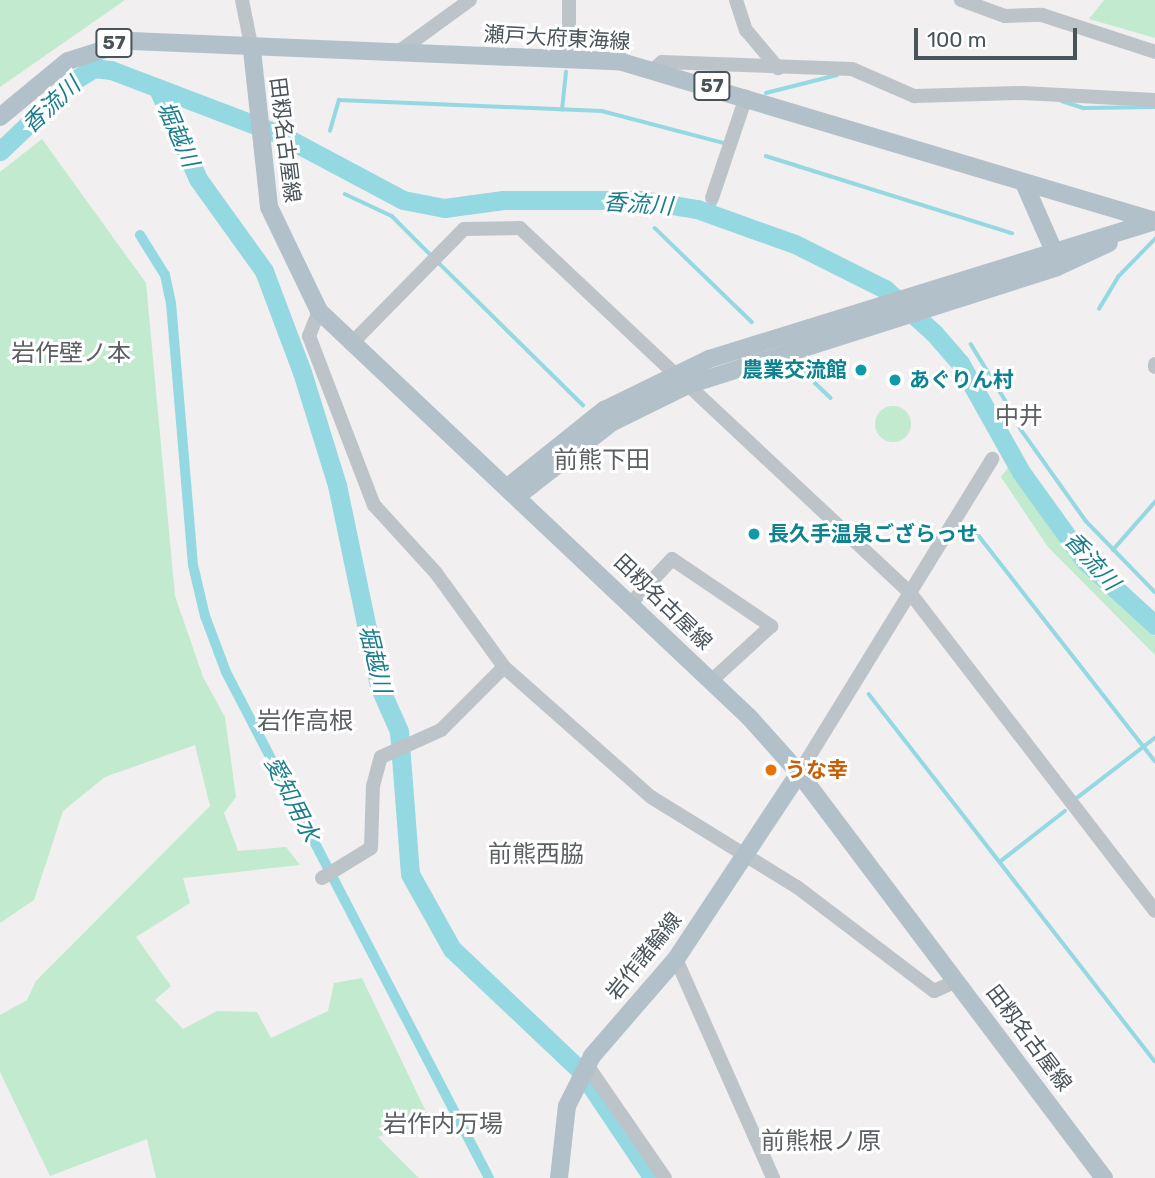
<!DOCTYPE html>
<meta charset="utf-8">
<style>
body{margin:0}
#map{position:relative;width:1155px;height:1178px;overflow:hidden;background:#f1efef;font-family:Rubik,"Noto Sans JP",sans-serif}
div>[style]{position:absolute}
.green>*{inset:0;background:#c2eace}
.round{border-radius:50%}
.stream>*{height:3.5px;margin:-1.75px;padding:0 1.75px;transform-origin:1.75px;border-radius:1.75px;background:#94d8e2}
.canal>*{height:10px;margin:-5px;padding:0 5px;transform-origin:5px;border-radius:5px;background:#94d8e2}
.river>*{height:19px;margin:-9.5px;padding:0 9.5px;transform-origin:9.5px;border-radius:9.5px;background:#94d8e2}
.minor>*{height:14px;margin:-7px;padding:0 7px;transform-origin:7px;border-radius:7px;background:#bcc4ca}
.major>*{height:18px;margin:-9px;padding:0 9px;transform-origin:9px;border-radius:9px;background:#b2c0ca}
.dots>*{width:19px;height:19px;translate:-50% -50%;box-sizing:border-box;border:4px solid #fff;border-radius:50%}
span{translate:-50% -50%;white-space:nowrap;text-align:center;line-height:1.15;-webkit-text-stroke:6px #fff;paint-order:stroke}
.shield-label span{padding:2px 5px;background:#fff;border:2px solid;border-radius:5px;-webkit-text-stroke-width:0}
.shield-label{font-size:19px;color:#49535a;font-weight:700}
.street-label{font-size:21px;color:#49535a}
.culture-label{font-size:21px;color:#0d838f;font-weight:700}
.right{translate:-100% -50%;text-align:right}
.left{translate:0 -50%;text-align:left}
.food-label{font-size:21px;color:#c56008;font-weight:700}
.water-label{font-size:23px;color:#1b7e8c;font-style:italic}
.quarter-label{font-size:24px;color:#5c6063}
.scale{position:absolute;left:914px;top:28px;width:163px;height:32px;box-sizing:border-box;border:4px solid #49535a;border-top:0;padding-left:9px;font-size:21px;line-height:24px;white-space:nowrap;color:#49535a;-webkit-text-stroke:5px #fff;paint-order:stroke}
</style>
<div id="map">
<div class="green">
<i style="clip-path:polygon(0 0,125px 0,0 87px)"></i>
<i style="clip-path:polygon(1104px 0,1155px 0,1155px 38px,1089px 19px)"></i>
<i style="clip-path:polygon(42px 139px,146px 283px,175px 596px,203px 677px,225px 717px,236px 797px,224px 813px,238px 851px,286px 847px,300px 865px,183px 878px,190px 903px,136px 937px,171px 986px,155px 1000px,183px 1029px,217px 1011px,257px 1012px,271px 1038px,328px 1011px,334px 983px,362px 978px,430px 1120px,378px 1137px,419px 1178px,156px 1178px,147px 1139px,50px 1176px,0 1072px,0 1015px,27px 1000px,36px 981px,210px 806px,195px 745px,105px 777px,63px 811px,34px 900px,0 923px,0 172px)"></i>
<i class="round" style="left:875px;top:406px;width:36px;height:36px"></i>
<i style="clip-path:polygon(1009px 466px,1058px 539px,1155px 636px,1155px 655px,1048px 547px,1001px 477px)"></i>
</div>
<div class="stream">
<i style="left:766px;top:93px;width:73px;rotate:-14.2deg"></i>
<i style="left:1062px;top:101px;width:23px;rotate:18deg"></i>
<i style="left:1084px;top:108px;width:71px;rotate:-0.8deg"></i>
<i style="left:562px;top:110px;width:38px;rotate:-84deg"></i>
<i style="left:330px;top:131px;width:32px;rotate:-74deg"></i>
<i style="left:339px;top:100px;width:263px;rotate:2.4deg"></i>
<i style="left:602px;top:111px;width:126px;rotate:14.7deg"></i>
<i style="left:766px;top:156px;width:258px;rotate:17.4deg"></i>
<i style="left:345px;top:194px;width:52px;rotate:25.1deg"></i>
<i style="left:392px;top:216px;width:57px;rotate:45deg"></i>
<i style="left:711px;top:214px;width:12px;rotate:-70deg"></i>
<i style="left:655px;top:228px;width:135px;rotate:44.1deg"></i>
<i style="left:438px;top:262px;width:204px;rotate:44.6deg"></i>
<i style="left:1099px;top:309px;width:37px;rotate:-59deg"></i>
<i style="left:1118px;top:277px;width:53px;rotate:-45.8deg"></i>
<i style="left:971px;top:344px;width:75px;rotate:58.6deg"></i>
<i style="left:793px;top:362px;width:52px;rotate:43.5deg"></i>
<i style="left:1020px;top:428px;width:114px;rotate:54.6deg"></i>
<i style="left:1086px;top:521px;width:99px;rotate:45.8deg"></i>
<i style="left:969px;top:523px;width:302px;rotate:52deg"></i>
<i style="left:1113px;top:550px;width:64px;rotate:-48.8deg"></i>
<i style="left:869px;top:694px;width:465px;rotate:52.1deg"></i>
<i style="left:1077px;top:798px;width:98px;rotate:-37.6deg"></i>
<i style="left:1001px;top:861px;width:81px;rotate:-38deg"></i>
</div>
<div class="canal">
<i style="left:140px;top:235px;width:47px;rotate:58deg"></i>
<i style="left:165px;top:275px;width:29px;rotate:78deg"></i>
<i style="left:171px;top:303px;width:263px;rotate:85.2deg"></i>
<i style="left:193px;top:565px;width:52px;rotate:76.8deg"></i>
<i style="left:205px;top:616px;width:60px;rotate:69.4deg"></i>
<i style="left:226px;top:672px;width:570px;rotate:62.54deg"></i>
</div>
<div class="river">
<i style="left:159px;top:91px;width:96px;rotate:66.1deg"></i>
<i style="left:198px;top:179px;width:113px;rotate:54.3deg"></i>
<i style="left:264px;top:271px;width:108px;rotate:69.4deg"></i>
<i style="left:302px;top:372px;width:118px;rotate:72.8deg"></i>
<i style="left:337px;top:485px;width:205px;rotate:78.2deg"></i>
<i style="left:379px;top:686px;width:49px;rotate:66deg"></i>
<i style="left:399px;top:731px;width:143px;rotate:85.6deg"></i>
<i style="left:410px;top:874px;width:86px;rotate:60.8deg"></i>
<i style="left:452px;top:949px;width:178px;rotate:43.4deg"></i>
<i style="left:581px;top:1071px;width:129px;rotate:56.1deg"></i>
<i style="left:0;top:151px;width:105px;rotate:-43.5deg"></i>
<i style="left:76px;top:79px;width:21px;rotate:-31deg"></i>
<i style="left:94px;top:68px;width:17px;rotate:7deg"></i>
<i style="left:111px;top:70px;width:182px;rotate:20.9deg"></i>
<i style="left:281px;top:135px;width:138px;rotate:28deg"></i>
<i style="left:403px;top:200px;width:42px;rotate:11deg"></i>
<i style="left:444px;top:208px;width:60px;rotate:-7.7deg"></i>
<i style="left:503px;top:200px;width:138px"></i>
<i style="left:641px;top:200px;width:57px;rotate:9.1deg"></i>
<i style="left:697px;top:209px;width:104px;rotate:19.7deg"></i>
<i style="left:795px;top:244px;width:101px;rotate:26.6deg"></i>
<i style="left:885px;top:289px;width:66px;rotate:41.9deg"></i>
<i style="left:934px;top:333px;width:40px;rotate:49deg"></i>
<i style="left:960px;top:363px;width:125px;rotate:60.8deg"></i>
<i style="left:1021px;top:472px;width:110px;rotate:54.3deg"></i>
<i style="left:1085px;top:561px;width:95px;rotate:42.4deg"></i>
</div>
<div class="minor">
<i style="left:242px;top:0;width:51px;rotate:78.7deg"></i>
<i style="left:736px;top:0;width:32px;rotate:72deg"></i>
<i style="left:746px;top:30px;width:50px;rotate:49.9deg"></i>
<i style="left:961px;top:0;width:47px;rotate:20deg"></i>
<i style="left:1005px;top:16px;width:37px;rotate:-2deg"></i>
<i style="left:1042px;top:15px;width:119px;rotate:18.1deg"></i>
<i style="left:397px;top:53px;width:90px;rotate:-36deg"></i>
<i style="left:569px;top:60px;width:60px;rotate:-90deg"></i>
<i style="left:654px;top:69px;width:11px;rotate:-41deg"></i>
<i style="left:662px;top:62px;width:190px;rotate:2.1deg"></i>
<i style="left:852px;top:69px;width:68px;rotate:23.5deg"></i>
<i style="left:914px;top:96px;width:109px;rotate:-1.6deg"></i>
<i style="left:1023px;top:93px;width:132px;rotate:3deg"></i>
<i style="left:712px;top:198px;width:107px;rotate:-71.4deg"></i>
<i style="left:319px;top:311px;width:27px;rotate:112deg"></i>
<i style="left:309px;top:336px;width:181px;rotate:69deg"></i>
<i style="left:374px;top:505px;width:92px;rotate:47.6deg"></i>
<i style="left:436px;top:573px;width:116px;rotate:54.1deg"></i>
<i style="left:504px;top:667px;width:196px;rotate:41.5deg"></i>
<i style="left:651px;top:797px;width:172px;rotate:31.7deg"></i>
<i style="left:797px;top:887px;width:172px;rotate:37.2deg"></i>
<i style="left:934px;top:991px;width:24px;rotate:-24deg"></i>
<i style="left:351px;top:344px;width:161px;rotate:-45.5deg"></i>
<i style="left:464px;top:229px;width:56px;rotate:-1deg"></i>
<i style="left:520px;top:228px;width:213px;rotate:43.3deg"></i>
<i style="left:1155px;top:364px;width:3px;rotate:90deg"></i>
<i style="left:688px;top:385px;width:306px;rotate:43.1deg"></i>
<i style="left:911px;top:594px;width:400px;rotate:52.4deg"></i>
<i style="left:631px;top:603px;width:60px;rotate:-47deg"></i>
<i style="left:672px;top:559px;width:120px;rotate:34.1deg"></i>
<i style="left:771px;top:626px;width:80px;rotate:137.5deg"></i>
<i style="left:799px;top:773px;width:369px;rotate:-58.4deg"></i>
<i style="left:322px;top:878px;width:57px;rotate:-31.5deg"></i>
<i style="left:371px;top:848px;width:62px;rotate:-88.2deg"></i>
<i style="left:373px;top:786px;width:30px;rotate:-75deg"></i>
<i style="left:381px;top:757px;width:66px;rotate:-24.2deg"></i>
<i style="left:441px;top:730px;width:89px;rotate:-45deg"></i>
<i style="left:676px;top:959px;width:240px;rotate:66.1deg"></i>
<i style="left:587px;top:1065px;width:137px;rotate:55.4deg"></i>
</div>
<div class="major">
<i style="left:252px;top:50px;width:158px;rotate:83.8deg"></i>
<i style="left:269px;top:207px;width:115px;rotate:64.3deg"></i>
<i style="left:319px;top:311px;width:591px;rotate:43.36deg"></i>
<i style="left:749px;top:717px;width:75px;rotate:48.2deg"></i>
<i style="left:799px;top:773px;width:507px;rotate:53.02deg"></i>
<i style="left:0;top:117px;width:88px;rotate:-39.5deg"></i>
<i style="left:68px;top:61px;width:66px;rotate:-17.6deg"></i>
<i style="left:131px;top:41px;width:491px;rotate:2.4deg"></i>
<i style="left:622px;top:62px;width:556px;rotate:16.61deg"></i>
<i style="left:1024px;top:183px;width:72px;rotate:66.3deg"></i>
<i style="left:509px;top:486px;width:122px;rotate:-38.7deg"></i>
<i style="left:604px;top:410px;width:117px;rotate:-25.9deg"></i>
<i style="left:709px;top:359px;width:464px;rotate:-17.2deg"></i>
<i style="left:519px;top:495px;width:117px;rotate:-38deg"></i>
<i style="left:611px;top:423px;width:86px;rotate:-26.3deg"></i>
<i style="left:688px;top:385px;width:387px;rotate:-17.7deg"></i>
<i style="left:1057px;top:267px;width:57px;rotate:-24.8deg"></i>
<i style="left:559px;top:1178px;width:72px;rotate:-83.7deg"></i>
<i style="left:567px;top:1106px;width:56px;rotate:-63.4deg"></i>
<i style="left:592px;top:1056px;width:128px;rotate:-49.1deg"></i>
<i style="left:676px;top:959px;width:223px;rotate:-56.5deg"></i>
</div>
<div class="dots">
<i style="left:861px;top:370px;background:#0f9aa8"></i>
<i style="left:895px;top:380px;background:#0f9aa8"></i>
<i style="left:754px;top:534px;background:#0f9aa8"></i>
<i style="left:771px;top:770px;background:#e8710a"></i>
</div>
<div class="shield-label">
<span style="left:114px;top:43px">57</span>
<span style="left:712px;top:86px">57</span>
</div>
<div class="street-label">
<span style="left:557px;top:38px;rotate:3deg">瀬戸大府東海線</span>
<span style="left:285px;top:140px;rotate:83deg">田籾名古屋線</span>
<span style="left:663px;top:602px;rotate:44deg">田籾名古屋線</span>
<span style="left:644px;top:956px;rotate:-51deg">岩作諸輪線</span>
<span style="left:1029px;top:1038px;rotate:53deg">田籾名古屋線</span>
</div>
<div class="culture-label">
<span class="right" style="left:847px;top:370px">農業交流館</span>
<span class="left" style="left:909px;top:380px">あぐりん村</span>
<span class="left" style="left:768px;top:534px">長久手温泉ござらっせ</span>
</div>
<div class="food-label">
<span class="left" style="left:785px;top:770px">うな幸</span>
</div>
<div class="water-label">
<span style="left:51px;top:105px;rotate:-43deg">香流川</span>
<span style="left:178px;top:134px;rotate:66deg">堀越川</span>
<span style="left:638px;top:204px;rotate:4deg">香流川</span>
<span style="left:1092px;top:561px;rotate:48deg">香流川</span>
<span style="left:375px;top:659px;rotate:76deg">堀越川</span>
<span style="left:292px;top:799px;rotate:63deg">愛知用水</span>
</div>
<div class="quarter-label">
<span style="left:71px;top:354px">岩作壁ノ本</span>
<span style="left:1019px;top:417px">中井</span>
<span style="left:602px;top:461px">前熊下田</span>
<span style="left:305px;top:722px">岩作高根</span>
<span style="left:536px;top:855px">前熊西脇</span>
<span style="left:443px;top:1125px">岩作内万場</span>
<span style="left:821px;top:1142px">前熊根ノ原</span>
</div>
<div class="scale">100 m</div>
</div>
